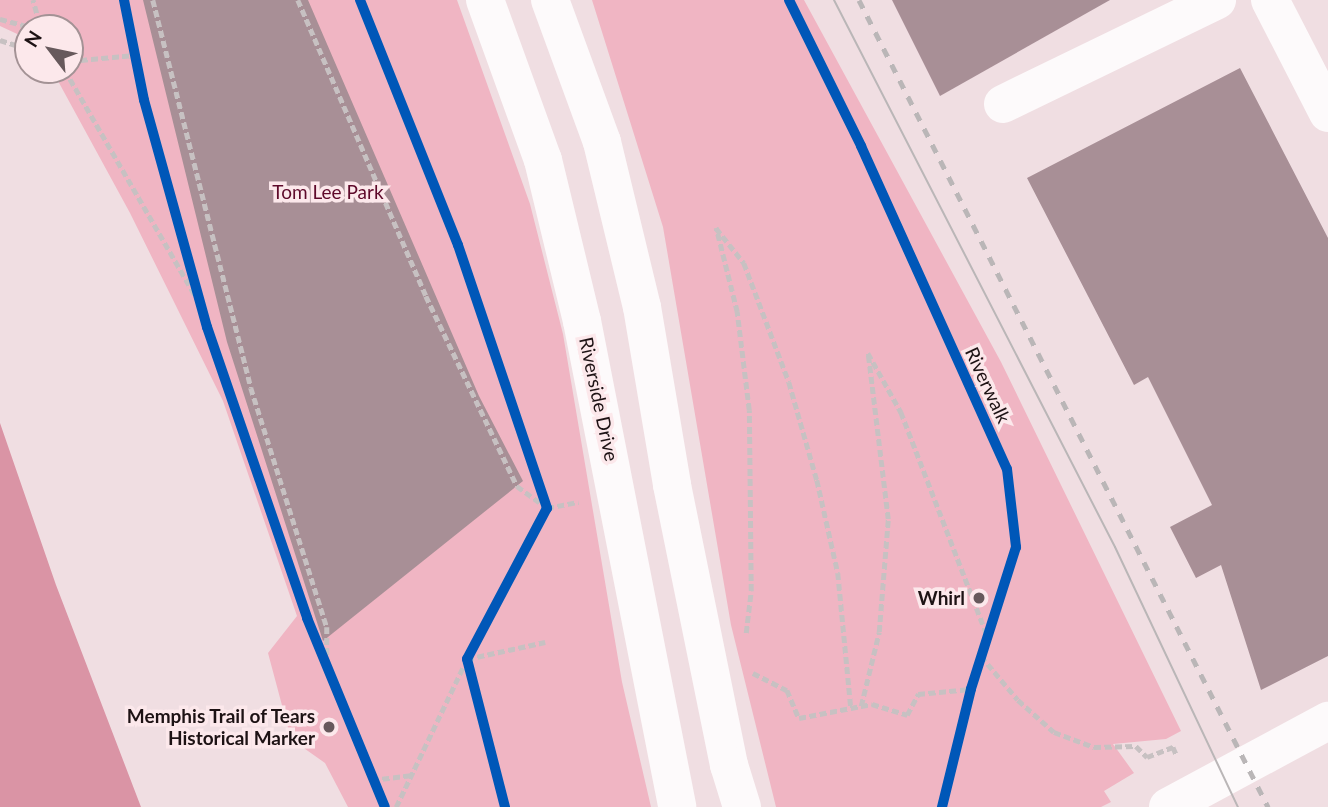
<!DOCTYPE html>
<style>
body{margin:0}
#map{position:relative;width:1328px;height:807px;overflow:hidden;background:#f0dee2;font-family:Lato,sans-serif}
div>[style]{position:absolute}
.green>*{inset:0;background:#f0b5c3}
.water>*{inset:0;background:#da94a5}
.building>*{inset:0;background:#a88f96}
.path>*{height:4.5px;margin-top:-2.25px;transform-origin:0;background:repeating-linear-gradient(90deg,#c7c1c2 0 7px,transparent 0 10.5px)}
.street>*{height:38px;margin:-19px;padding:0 19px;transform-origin:19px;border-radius:19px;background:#fdfafb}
.primary>*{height:38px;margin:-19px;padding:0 19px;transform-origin:19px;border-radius:19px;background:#fdfafb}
.tram>*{height:2px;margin:-1px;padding:0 1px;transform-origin:1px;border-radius:1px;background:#bab6b7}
.rail>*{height:5px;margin-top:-2.5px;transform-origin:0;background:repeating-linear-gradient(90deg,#bab6b7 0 9px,transparent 0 18px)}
.cycleway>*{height:10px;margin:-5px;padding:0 5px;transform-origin:5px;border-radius:5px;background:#0057b8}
.dots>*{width:19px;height:19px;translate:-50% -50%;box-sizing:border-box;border:4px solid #fce8eb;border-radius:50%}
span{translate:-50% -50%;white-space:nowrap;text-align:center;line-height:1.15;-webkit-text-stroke:7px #fce8eb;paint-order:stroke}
.park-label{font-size:19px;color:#5e092a}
.street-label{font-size:19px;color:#1d1214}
.poi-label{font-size:19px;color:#1d1214;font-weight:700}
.right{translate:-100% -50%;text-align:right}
.north{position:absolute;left:14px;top:14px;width:70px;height:70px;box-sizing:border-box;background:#fce8eb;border:2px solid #a39295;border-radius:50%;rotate:302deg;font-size:19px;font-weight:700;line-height:28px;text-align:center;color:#1d1214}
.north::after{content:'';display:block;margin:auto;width:24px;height:32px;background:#67595c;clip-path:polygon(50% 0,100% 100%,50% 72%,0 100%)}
</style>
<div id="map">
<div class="green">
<i style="clip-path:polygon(0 0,457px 0,530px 204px,563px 334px,622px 682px,651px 807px,348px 807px,325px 763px,291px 739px,268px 653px,297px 616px,223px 401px,130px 213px,52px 70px,70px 70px,70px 28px,28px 28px,28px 39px,0 26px)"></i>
<i style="clip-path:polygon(592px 0,804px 0,1001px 362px,1181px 731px,1166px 739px,1113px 744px,1134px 773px,1104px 791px,1111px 802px,1101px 807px,776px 807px,731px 625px,663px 227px)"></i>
</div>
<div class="water">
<i style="clip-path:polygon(0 423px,56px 585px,141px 807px,0 807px)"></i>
</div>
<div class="building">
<i style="clip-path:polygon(143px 0,308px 0,479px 396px,523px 481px,323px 641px,227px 342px)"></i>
<i style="clip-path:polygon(892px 0,1110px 0,940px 96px)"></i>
<i style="clip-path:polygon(1240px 68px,1328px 238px,1328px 656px,1261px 690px,1221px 565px,1196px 578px,1170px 527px,1212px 505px,1148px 377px,1134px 385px,1027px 178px)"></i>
</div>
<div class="path">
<i style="left:153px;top:0;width:400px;rotate:75.8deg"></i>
<i style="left:251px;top:388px;width:251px;rotate:72.4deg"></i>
<i style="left:327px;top:627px;width:43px;rotate:90deg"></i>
<i style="left:298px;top:0;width:322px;rotate:66.6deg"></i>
<i style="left:426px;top:296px;width:211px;rotate:64.4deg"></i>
<i style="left:517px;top:486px;width:37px;rotate:36deg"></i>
<i style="left:547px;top:508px;width:32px;rotate:-11deg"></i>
<i style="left:789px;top:0;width:163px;rotate:63.7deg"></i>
<i style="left:861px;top:146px;width:354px;rotate:65.7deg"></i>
<i style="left:1007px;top:469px;width:79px;rotate:83.4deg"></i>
<i style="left:1016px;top:547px;width:149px;rotate:107.6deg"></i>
<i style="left:971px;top:689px;width:122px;rotate:103.8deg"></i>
<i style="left:0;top:19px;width:31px;rotate:15deg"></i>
<i style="left:30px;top:27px;width:10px;rotate:-24deg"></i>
<i style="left:39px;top:23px;width:24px;rotate:-105deg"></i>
<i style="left:0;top:40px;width:29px;rotate:18deg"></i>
<i style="left:70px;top:61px;width:65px;rotate:-5.3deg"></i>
<i style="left:65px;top:70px;width:270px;rotate:60deg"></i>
<i style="left:746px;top:633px;width:42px;rotate:-83.2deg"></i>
<i style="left:751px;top:591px;width:181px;rotate:-90.6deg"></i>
<i style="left:749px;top:410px;width:99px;rotate:-97deg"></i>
<i style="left:737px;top:312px;width:87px;rotate:-104deg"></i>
<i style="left:716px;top:228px;width:45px;rotate:51.3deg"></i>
<i style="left:744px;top:263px;width:127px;rotate:69.3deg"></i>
<i style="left:789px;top:382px;width:102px;rotate:74.1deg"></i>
<i style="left:817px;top:480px;width:95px;rotate:77.3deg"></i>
<i style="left:838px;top:573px;width:136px;rotate:84.5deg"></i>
<i style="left:981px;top:656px;width:57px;rotate:49.9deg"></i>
<i style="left:1018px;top:700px;width:48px;rotate:41.6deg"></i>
<i style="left:1054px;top:732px;width:43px;rotate:20.6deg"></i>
<i style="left:1094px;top:747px;width:42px;rotate:-1.4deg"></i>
<i style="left:1136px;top:746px;width:16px;rotate:45deg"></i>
<i style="left:1147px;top:757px;width:28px;rotate:-21deg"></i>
<i style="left:1173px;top:747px;width:10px;rotate:66deg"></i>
<i style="left:753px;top:673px;width:38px;rotate:27deg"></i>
<i style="left:787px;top:690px;width:30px;rotate:67deg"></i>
<i style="left:799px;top:718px;width:74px;rotate:-10.9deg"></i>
<i style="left:872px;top:704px;width:37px;rotate:17deg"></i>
<i style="left:907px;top:715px;width:24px;rotate:-62deg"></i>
<i style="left:918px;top:694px;width:53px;rotate:-5.4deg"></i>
<i style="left:861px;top:706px;width:76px;rotate:-76.3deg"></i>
<i style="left:879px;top:632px;width:113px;rotate:-85.4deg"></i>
<i style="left:888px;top:519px;width:167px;rotate:-96.9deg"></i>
<i style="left:868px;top:353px;width:68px;rotate:60.8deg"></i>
<i style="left:901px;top:412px;width:239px;rotate:68.9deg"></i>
<i style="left:372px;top:780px;width:39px;rotate:-7deg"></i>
<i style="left:396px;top:807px;width:164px;rotate:-64.4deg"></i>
<i style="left:467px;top:659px;width:80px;rotate:-12.3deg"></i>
</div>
<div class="street">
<i style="left:1270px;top:0;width:127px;rotate:62.8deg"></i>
<i style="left:1003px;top:104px;width:238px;rotate:-25.9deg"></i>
<i style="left:1168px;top:807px;width:182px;rotate:-28.3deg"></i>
</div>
<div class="primary">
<i style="left:485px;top:0;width:170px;rotate:70.1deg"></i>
<i style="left:543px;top:160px;width:166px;rotate:76.4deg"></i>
<i style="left:582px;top:321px;width:495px;rotate:78.9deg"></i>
<i style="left:550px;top:0;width:151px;rotate:69.9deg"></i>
<i style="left:602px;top:142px;width:170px;rotate:76.4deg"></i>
<i style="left:642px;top:307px;width:181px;rotate:80.4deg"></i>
<i style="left:672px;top:485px;width:286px;rotate:78.5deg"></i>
<i style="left:729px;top:765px;width:44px;rotate:72.8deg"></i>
</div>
<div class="tram">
<i style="left:834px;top:0;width:615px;rotate:62.81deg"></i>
<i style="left:1115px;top:547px;width:288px;rotate:64.7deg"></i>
</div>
<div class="rail">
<i style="left:859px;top:0;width:905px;rotate:63.12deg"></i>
</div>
<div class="cycleway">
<i style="left:124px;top:0;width:102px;rotate:78.7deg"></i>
<i style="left:144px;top:100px;width:236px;rotate:74.5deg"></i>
<i style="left:207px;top:327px;width:308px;rotate:71deg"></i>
<i style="left:307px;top:618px;width:204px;rotate:67.6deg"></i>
<i style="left:360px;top:0;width:264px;rotate:68.2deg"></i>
<i style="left:458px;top:245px;width:278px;rotate:71.3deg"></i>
<i style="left:547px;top:508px;width:171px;rotate:117.9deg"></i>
<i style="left:467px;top:659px;width:153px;rotate:75.6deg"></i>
<i style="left:789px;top:0;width:163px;rotate:63.7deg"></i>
<i style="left:861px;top:146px;width:354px;rotate:65.7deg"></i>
<i style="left:1007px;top:469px;width:79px;rotate:83.4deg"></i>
<i style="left:1016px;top:547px;width:149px;rotate:107.6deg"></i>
<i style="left:971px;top:689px;width:122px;rotate:103.8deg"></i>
</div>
<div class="dots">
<i style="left:979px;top:598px;background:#67595c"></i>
<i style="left:329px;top:727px;background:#67595c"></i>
</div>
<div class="park-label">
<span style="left:328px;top:192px">Tom Lee Park</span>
</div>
<div class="street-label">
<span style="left:988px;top:385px;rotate:65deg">Riverwalk</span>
<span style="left:599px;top:399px;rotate:78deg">Riverside Drive</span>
</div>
<div class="poi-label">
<span class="right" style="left:965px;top:598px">Whirl</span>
<span class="right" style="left:315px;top:727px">Memphis Trail of Tears<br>Historical Marker</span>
</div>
<div class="north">N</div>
</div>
